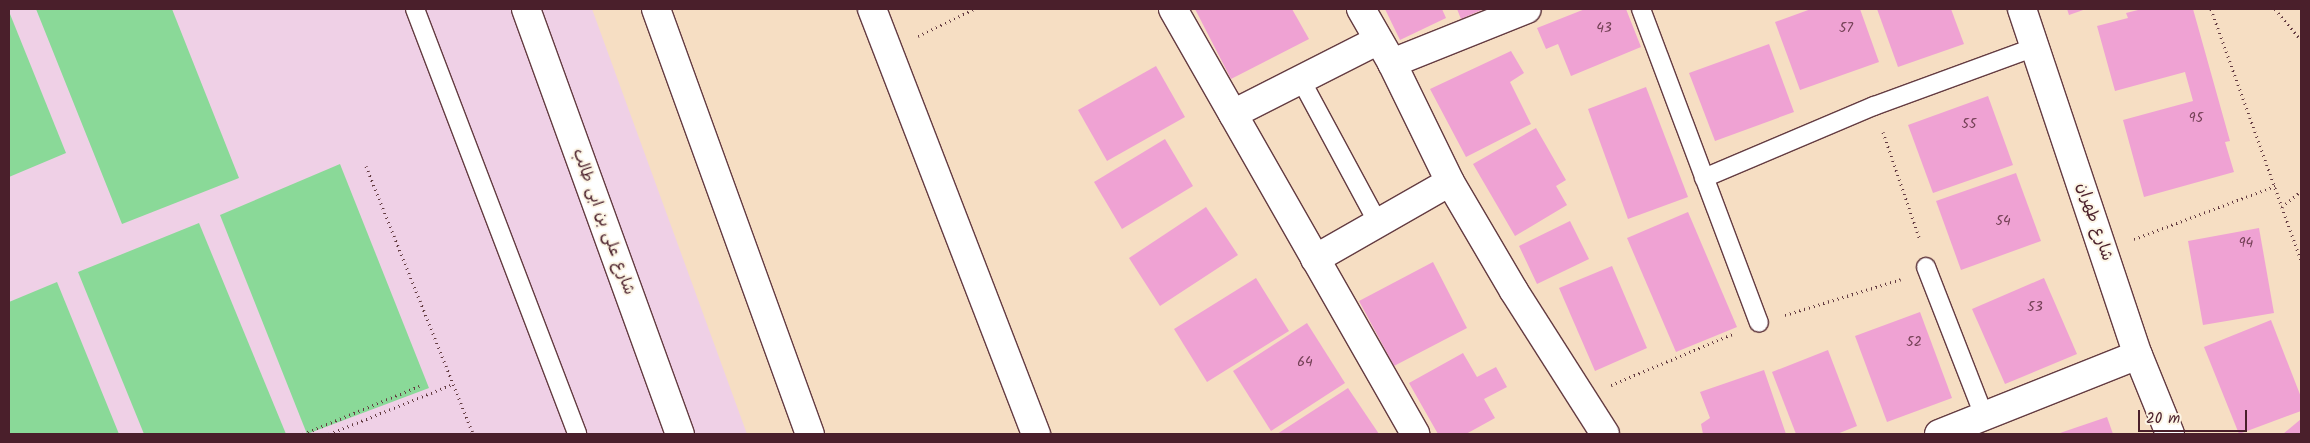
<!DOCTYPE html>
<meta charset="utf-8">
<style>
body{margin:0}
#map{position:relative;width:2310px;height:443px;overflow:hidden;background:#f6dec3;font-family:Kalam,"Playpen Sans Arabic",sans-serif}
div>[style]{position:absolute}
.built>*{inset:0;background:#efd0e6}
.green>*{inset:0;background:#8ad998}
.building>*{inset:0;background:#efa2d3}
.path>*{height:3px;margin-top:-1.5px;transform-origin:0;background:repeating-linear-gradient(90deg,#643c42 0 1px,transparent 0 5px)}
.roads{filter:drop-shadow(1px 0 #643c42) drop-shadow(-1px 0 #643c42) drop-shadow(0 1px #643c42) drop-shadow(0 -1px #643c42)}
.service>*{height:18px;margin:-9px;padding:0 9px;transform-origin:9px;border-radius:9px;background:#fff}
.minor>*{height:28px;margin:-14px;padding:0 14px;transform-origin:14px;border-radius:14px;background:#fff}
.tertiary>*{height:28px;margin:-14px;padding:0 14px;transform-origin:14px;border-radius:14px;background:#fff}
span{translate:-50% -50%;white-space:nowrap;text-align:center;line-height:1.15;-webkit-text-stroke:4px #fcf5e5;paint-order:stroke}
.number-label{font-size:14px;color:#734055}
.number-label span{-webkit-text-stroke-width:0}
.street-label{font-size:16px;color:#4a1f2b}
.frame{position:absolute;inset:0;border:10px solid #4a1f2b;pointer-events:none}
.scale{position:absolute;left:2138px;top:410px;width:109px;height:22px;box-sizing:border-box;border:2px solid #4a1f2b;border-top:0;padding-left:6px;font-size:15px;line-height:18px;white-space:nowrap;color:#4a1f2b;-webkit-text-stroke:4px #fcf5e5;paint-order:stroke}
</style>
<div id="map">
<div class="built">
<i style="clip-path:polygon(9px 9px,592px 9px,747px 434px,9px 434px)"></i>
</div>
<div class="green">
<i style="clip-path:polygon(36px 9px,172px 9px,239px 178px,122px 224px)"></i>
<i style="clip-path:polygon(10px 14px,66px 153px,9px 177px,9px 15px)"></i>
<i style="clip-path:polygon(340px 164px,429px 388px,307px 434px,220px 215px)"></i>
<i style="clip-path:polygon(199px 223px,286px 434px,144px 434px,78px 272px)"></i>
<i style="clip-path:polygon(57px 282px,119px 434px,9px 434px,9px 302px)"></i>
</div>
<div class="building">
<i style="clip-path:polygon(1195px 9px,1292px 9px,1309px 39px,1231px 79px)"></i>
<i style="clip-path:polygon(1385px 9px,1442px 9px,1446px 18px,1400px 40px)"></i>
<i style="clip-path:polygon(1457px 9px,1484px 9px,1461px 19px)"></i>
<i style="clip-path:polygon(1585px 9px,1626px 9px,1641px 47px,1571px 76px,1558px 44px,1546px 49px,1537px 28px)"></i>
<i style="clip-path:polygon(1811px 9px,1860px 9px,1879px 62px,1800px 90px,1775px 22px)"></i>
<i style="clip-path:polygon(1877px 9px,1951px 9px,1964px 44px,1898px 67px)"></i>
<i style="clip-path:polygon(2067px 9px,2086px 9px,2069px 15px)"></i>
<i style="clip-path:polygon(2142px 9px,2193px 9px,2230px 141px,2225px 142px,2234px 172px,2144px 197px,2123px 120px,2193px 101px,2185px 72px,2115px 91px,2097px 26px,2128px 18px,2126px 13px)"></i>
<i style="clip-path:polygon(1769px 44px,1794px 112px,1715px 141px,1689px 73px)"></i>
<i style="clip-path:polygon(1511px 51px,1524px 73px,1510px 82px,1531px 124px,1466px 157px,1430px 89px)"></i>
<i style="clip-path:polygon(1156px 66px,1185px 117px,1107px 161px,1078px 110px)"></i>
<i style="clip-path:polygon(1646px 87px,1688px 197px,1628px 219px,1588px 109px)"></i>
<i style="clip-path:polygon(1988px 96px,2013px 165px,1933px 193px,1908px 125px)"></i>
<i style="clip-path:polygon(1536px 128px,1566px 180px,1556px 186px,1567px 205px,1515px 236px,1473px 164px)"></i>
<i style="clip-path:polygon(1165px 139px,1193px 186px,1122px 229px,1094px 182px)"></i>
<i style="clip-path:polygon(2016px 173px,2041px 241px,1961px 270px,1936px 201px)"></i>
<i style="clip-path:polygon(1206px 207px,1238px 255px,1160px 306px,1129px 258px)"></i>
<i style="clip-path:polygon(1688px 212px,1737px 327px,1676px 352px,1627px 238px)"></i>
<i style="clip-path:polygon(1570px 221px,1589px 259px,1537px 284px,1519px 246px)"></i>
<i style="clip-path:polygon(2259px 228px,2274px 313px,2203px 325px,2188px 241px)"></i>
<i style="clip-path:polygon(1433px 262px,1467px 328px,1394px 366px,1359px 301px)"></i>
<i style="clip-path:polygon(1612px 266px,1647px 348px,1595px 371px,1559px 288px)"></i>
<i style="clip-path:polygon(1256px 278px,1289px 331px,1207px 382px,1174px 329px)"></i>
<i style="clip-path:polygon(2044px 278px,2077px 354px,2005px 384px,1972px 309px)"></i>
<i style="clip-path:polygon(1920px 312px,1952px 398px,1887px 422px,1855px 336px)"></i>
<i style="clip-path:polygon(2271px 320px,2301px 397px,2301px 411px,2239px 434px,2204px 347px)"></i>
<i style="clip-path:polygon(1307px 323px,1345px 383px,1271px 431px,1233px 371px)"></i>
<i style="clip-path:polygon(1828px 350px,1857px 426px,1837px 434px,1796px 434px,1772px 372px)"></i>
<i style="clip-path:polygon(1463px 353px,1477px 377px,1496px 367px,1507px 387px,1484px 399px,1495px 418px,1466px 434px,1438px 434px,1409px 383px)"></i>
<i style="clip-path:polygon(1764px 370px,1786px 434px,1703px 434px,1701px 424px,1710px 418px,1700px 392px)"></i>
<i style="clip-path:polygon(1348px 388px,1379px 434px,1277px 434px)"></i>
<i style="clip-path:polygon(2107px 417px,2113px 434px,2057px 434px)"></i>
<i style="clip-path:polygon(2301px 419px,2301px 434px,2283px 434px)"></i>
</div>
<div class="path">
<i style="left:2211px;top:9px;width:267px;rotate:70.3deg"></i>
<i style="left:2275px;top:9px;width:40px;rotate:50deg"></i>
<i style="left:918px;top:36px;width:62px;rotate:-25.7deg"></i>
<i style="left:1883px;top:132px;width:114px;rotate:71.1deg"></i>
<i style="left:366px;top:166px;width:289px;rotate:68.2deg"></i>
<i style="left:2282px;top:207px;width:25px;rotate:-40deg"></i>
<i style="left:2134px;top:239px;width:151px;rotate:-20.6deg"></i>
<i style="left:1785px;top:315px;width:121px;rotate:-17.2deg"></i>
<i style="left:1611px;top:385px;width:134px;rotate:-22.8deg"></i>
<i style="left:303px;top:434px;width:126px;rotate:-22.5deg"></i>
<i style="left:329px;top:434px;width:134px;rotate:-22deg"></i>
</div>
<div class="roads">
<div class="service">
<i style="left:415px;top:9px;width:455px;rotate:69.1deg"></i>
<i style="left:1641px;top:9px;width:335px;rotate:69.4deg"></i>
<i style="left:1301px;top:80px;width:162px;rotate:61.7deg"></i>
<i style="left:1704px;top:178px;width:185px;rotate:-23deg"></i>
<i style="left:1874px;top:106px;width:171px;rotate:-20.1deg"></i>
<i style="left:1926px;top:267px;width:162px;rotate:68.7deg"></i>
</div>
<div class="minor">
<i style="left:872px;top:9px;width:456px;rotate:68.9deg"></i>
<i style="left:1173px;top:9px;width:489px;rotate:60.3deg"></i>
<i style="left:1361px;top:9px;width:62px;rotate:60.1deg"></i>
<i style="left:1392px;top:63px;width:132px;rotate:64deg"></i>
<i style="left:1450px;top:182px;width:126px;rotate:59.6deg"></i>
<i style="left:1514px;top:291px;width:169px;rotate:57.5deg"></i>
<i style="left:2022px;top:9px;width:365px;rotate:71.5deg"></i>
<i style="left:2138px;top:355px;width:85px;rotate:67.9deg"></i>
<i style="left:1392px;top:63px;width:145px;rotate:-21.8deg"></i>
<i style="left:1233px;top:114px;width:161px;rotate:-26.9deg"></i>
<i style="left:1315px;top:259px;width:155px;rotate:-29.7deg"></i>
<i style="left:1939px;top:434px;width:214px;rotate:-21.7deg"></i>
</div>
<div class="tertiary">
<i style="left:526px;top:9px;width:452px;rotate:70.1deg"></i>
<i style="left:656px;top:9px;width:452px;rotate:70.1deg"></i>
</div>
</div>
<div class="number-label">
<span style="left:1604px;top:28px">43</span>
<span style="left:1846px;top:28px">57</span>
<span style="left:2196px;top:118px">95</span>
<span style="left:1969px;top:124px">55</span>
<span style="left:2003px;top:221px">54</span>
<span style="left:2246px;top:243px">94</span>
<span style="left:2035px;top:307px">53</span>
<span style="left:1914px;top:342px">52</span>
<span style="left:1305px;top:362px">64</span>
</div>
<div class="street-label">
<span style="left:603px;top:222px;rotate:70deg">شارع على بن ابى طالب</span>
<span style="left:2094px;top:222px;rotate:71deg">شارع طهران</span>
</div>
<div class="frame"></div>
<div class="scale">20 m</div>
</div>
